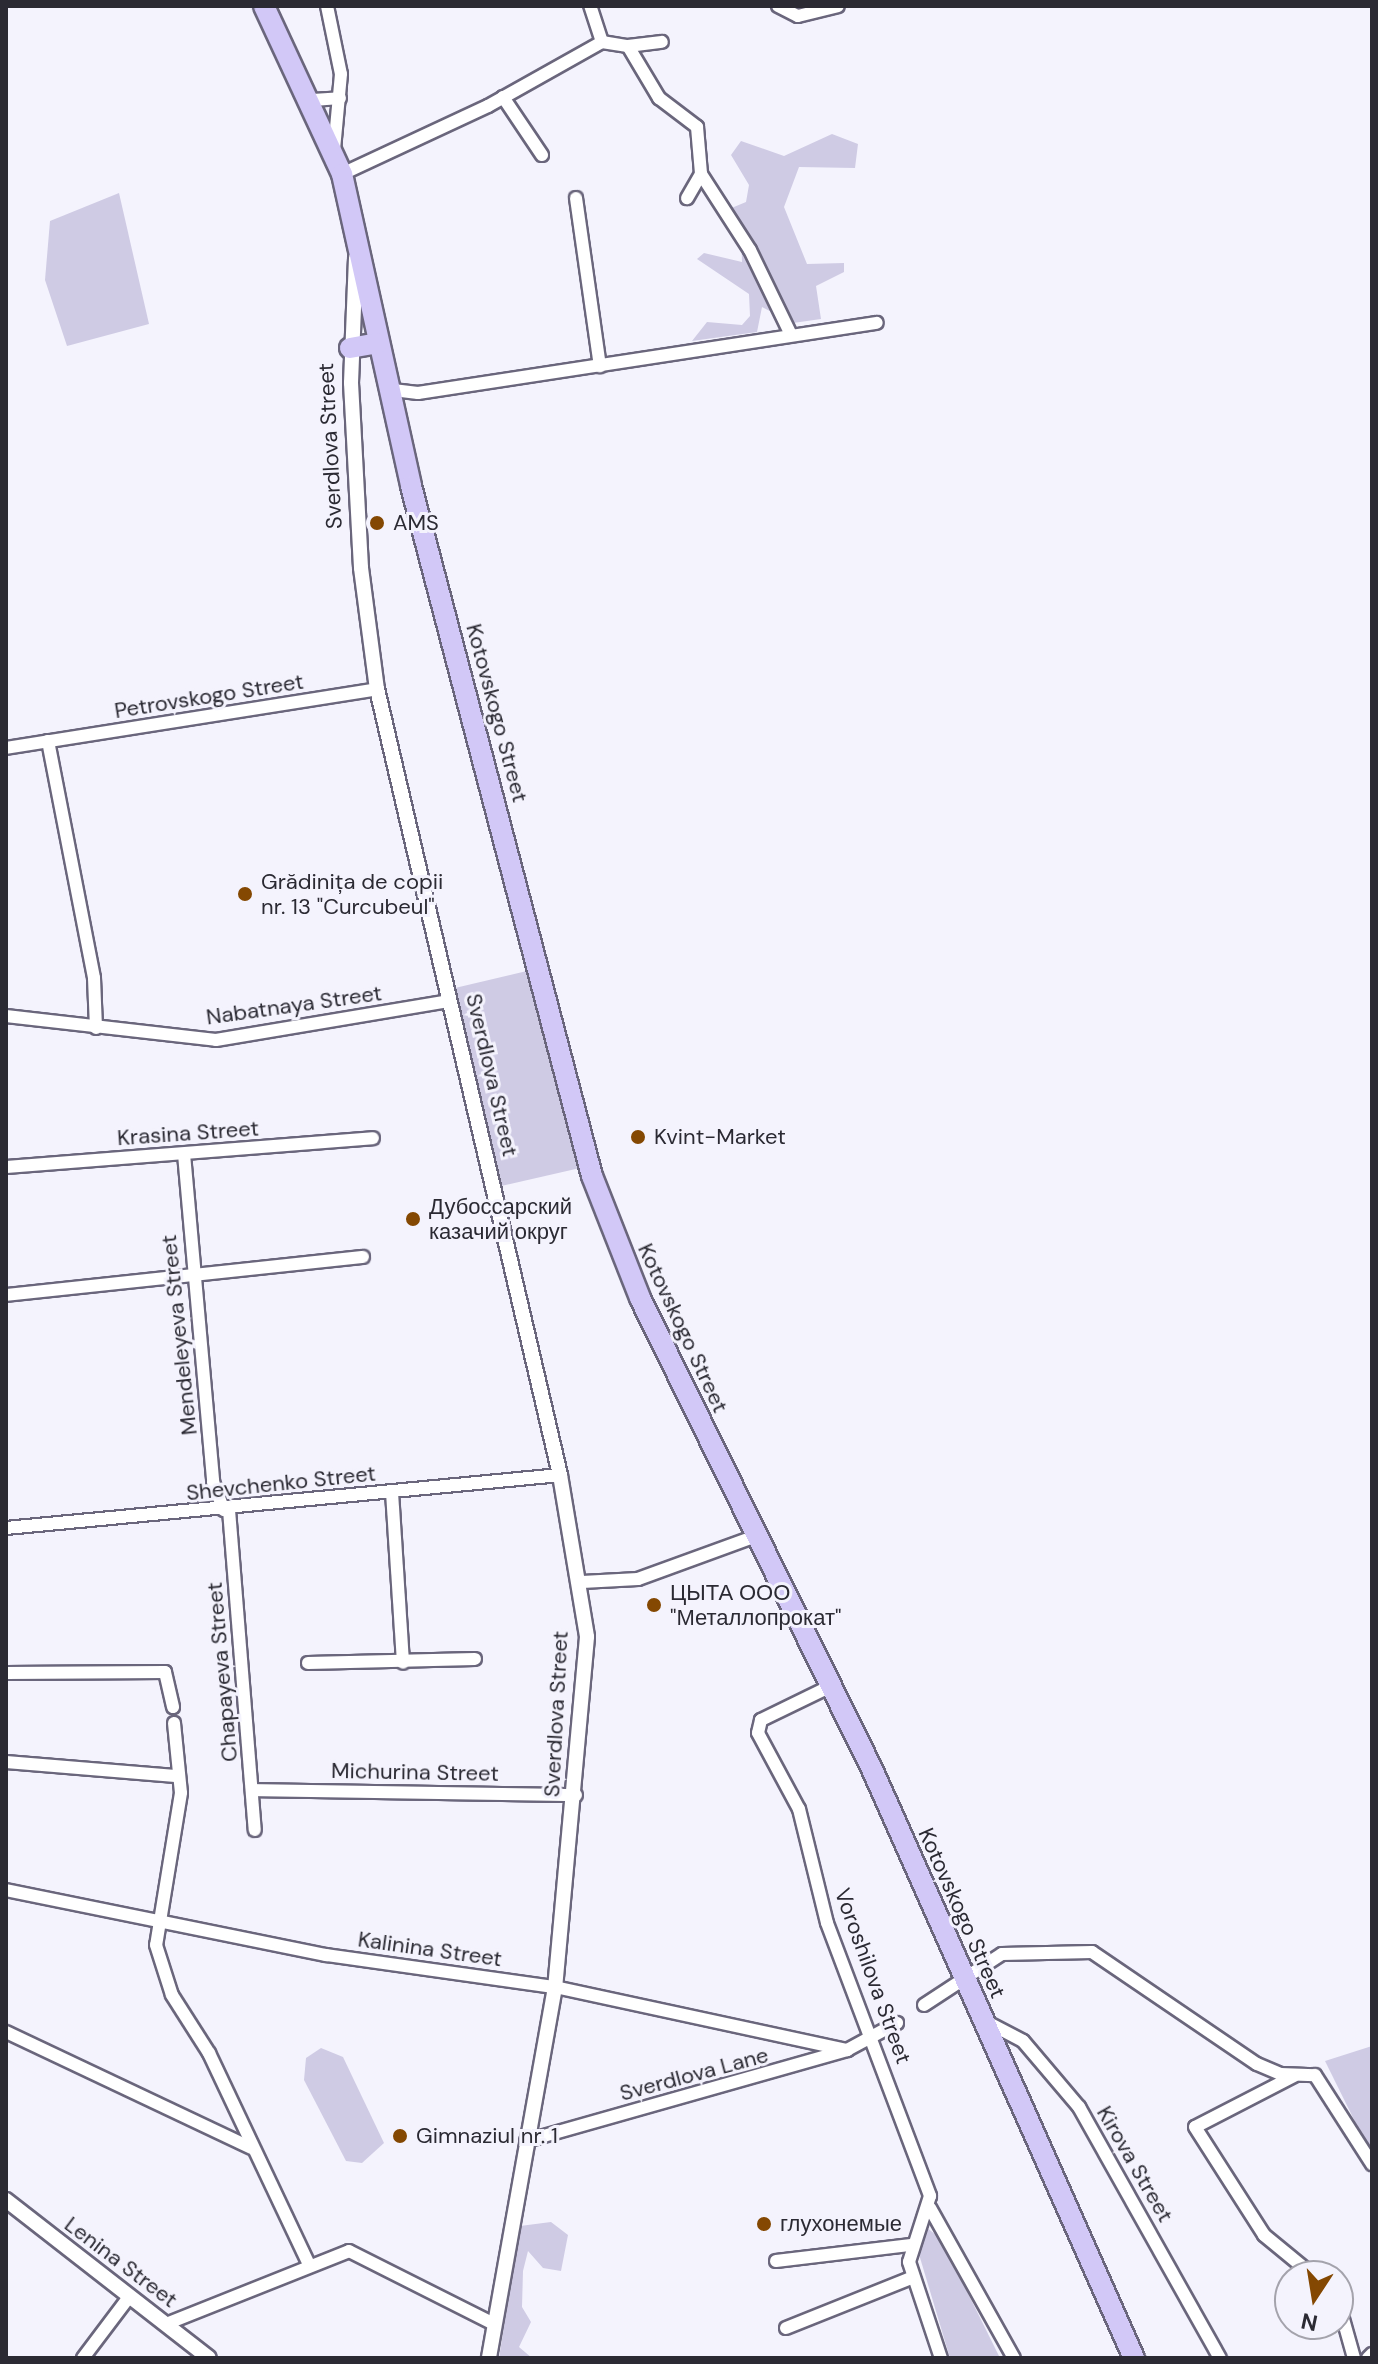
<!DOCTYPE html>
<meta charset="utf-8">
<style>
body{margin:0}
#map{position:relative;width:1378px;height:2364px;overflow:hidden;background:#f4f3fd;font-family:"DM Sans",sans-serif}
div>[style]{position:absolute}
.green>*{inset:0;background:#cfcbe4}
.roads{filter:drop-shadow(2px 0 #6a667c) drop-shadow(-2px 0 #6a667c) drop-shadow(0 2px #6a667c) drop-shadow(0 -2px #6a667c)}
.minor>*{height:12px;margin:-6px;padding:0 6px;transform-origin:6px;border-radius:6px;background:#fff}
.tertiary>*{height:14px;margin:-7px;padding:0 7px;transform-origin:7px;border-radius:7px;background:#fff}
.trunk>*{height:20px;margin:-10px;padding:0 10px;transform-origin:10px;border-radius:10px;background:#d2c8f7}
.dots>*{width:22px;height:22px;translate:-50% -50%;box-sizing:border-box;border:4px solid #f4f3fd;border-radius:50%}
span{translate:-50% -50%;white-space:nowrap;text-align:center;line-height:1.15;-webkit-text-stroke:6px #f4f3fd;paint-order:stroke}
.street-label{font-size:22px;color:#2b2a33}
.poi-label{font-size:22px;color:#2b2a33}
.left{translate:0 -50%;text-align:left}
.frame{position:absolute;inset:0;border:8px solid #2b2a33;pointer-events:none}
.north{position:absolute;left:1274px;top:2260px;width:80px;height:80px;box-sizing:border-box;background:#f4f3fd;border:2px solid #a4a3ac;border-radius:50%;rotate:192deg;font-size:22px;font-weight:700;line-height:32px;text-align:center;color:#2b2a33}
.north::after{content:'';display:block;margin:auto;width:28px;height:36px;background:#844802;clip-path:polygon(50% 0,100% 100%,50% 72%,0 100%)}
</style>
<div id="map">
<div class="green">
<i style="clip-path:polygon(832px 134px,858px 144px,855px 168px,799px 167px,784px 207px,807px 264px,844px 263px,844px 272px,816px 286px,821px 319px,793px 323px,762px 307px,757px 332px,692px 341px,707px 322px,742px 325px,750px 316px,749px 294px,697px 259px,704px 253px,742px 262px,741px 227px,717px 214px,746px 202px,749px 185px,731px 155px,741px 141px,784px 156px)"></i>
<i style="clip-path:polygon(119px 193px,149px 324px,67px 346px,45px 280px,50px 221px)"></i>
<i style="clip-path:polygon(531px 970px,580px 1168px,501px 1186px,455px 988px)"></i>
<i style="clip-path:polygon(1372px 2046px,1372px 2156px,1325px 2061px)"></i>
<i style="clip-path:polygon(321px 2048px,343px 2057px,384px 2143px,362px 2163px,346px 2161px,304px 2080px,306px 2058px)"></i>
<i style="clip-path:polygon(551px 2222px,568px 2235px,561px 2271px,543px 2268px,528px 2251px,523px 2271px,522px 2307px,531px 2322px,519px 2347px,532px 2358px,499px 2358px,520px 2226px)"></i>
<i style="clip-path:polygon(926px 2227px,941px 2239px,1000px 2358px,950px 2358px,918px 2251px)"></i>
</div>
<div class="roads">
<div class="minor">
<i style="left:327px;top:6px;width:69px;rotate:78.4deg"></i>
<i style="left:341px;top:74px;width:75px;rotate:95.3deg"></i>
<i style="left:778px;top:6px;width:22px;rotate:27deg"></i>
<i style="left:798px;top:16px;width:41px;rotate:-14deg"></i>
<i style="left:602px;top:42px;width:26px;rotate:9deg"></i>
<i style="left:628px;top:46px;width:61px;rotate:59.2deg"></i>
<i style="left:659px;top:98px;width:48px;rotate:37.3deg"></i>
<i style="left:697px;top:127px;width:47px;rotate:85.1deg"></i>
<i style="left:701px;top:174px;width:28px;rotate:120deg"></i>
<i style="left:628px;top:46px;width:34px;rotate:-7deg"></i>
<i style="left:503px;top:97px;width:70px;rotate:56.1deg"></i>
<i style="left:313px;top:100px;width:27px;rotate:-4deg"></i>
<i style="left:342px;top:174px;width:161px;rotate:-25deg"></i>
<i style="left:488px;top:106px;width:131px;rotate:-29.3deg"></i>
<i style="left:602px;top:42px;width:38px;rotate:-108deg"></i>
<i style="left:701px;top:174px;width:90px;rotate:57.2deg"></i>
<i style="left:750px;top:250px;width:94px;rotate:64.2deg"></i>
<i style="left:576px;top:198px;width:170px;rotate:81.9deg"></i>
<i style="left:393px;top:390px;width:25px;rotate:7deg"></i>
<i style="left:418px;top:393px;width:464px;rotate:-8.7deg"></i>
<i style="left:48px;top:741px;width:241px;rotate:79deg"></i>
<i style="left:94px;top:978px;width:50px;rotate:87.7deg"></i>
<i style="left:6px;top:748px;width:376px;rotate:-9deg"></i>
<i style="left:6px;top:1016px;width:211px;rotate:6.5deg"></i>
<i style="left:216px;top:1040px;width:237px;rotate:-9.5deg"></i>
<i style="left:184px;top:1154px;width:329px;rotate:84.9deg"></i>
<i style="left:213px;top:1482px;width:30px;rotate:69deg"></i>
<i style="left:6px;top:1167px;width:368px;rotate:-4.5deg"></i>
<i style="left:6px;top:1295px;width:359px;rotate:-6.1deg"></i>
<i style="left:392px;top:1492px;width:171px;rotate:86.3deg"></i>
<i style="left:229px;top:1510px;width:321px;rotate:85.4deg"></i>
<i style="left:6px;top:1528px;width:557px;rotate:-5.46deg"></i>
<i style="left:582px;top:1582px;width:56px;rotate:-3.1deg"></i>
<i style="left:638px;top:1579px;width:126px;rotate:-20deg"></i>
<i style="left:308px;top:1663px;width:167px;rotate:-1.4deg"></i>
<i style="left:6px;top:1673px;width:159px;rotate:-0.4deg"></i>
<i style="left:165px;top:1672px;width:36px;rotate:77deg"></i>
<i style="left:831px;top:1686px;width:78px;rotate:154.1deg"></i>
<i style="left:761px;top:1720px;width:13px;rotate:103deg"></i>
<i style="left:758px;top:1733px;width:86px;rotate:61.7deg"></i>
<i style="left:799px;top:1809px;width:117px;rotate:76.2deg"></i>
<i style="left:827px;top:1923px;width:292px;rotate:69.3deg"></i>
<i style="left:930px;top:2196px;width:69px;rotate:107.7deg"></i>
<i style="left:909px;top:2262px;width:101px;rotate:71.6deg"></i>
<i style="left:174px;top:1723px;width:70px;rotate:84.3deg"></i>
<i style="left:181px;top:1793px;width:154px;rotate:99.3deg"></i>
<i style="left:156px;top:1945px;width:52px;rotate:72.3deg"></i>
<i style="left:172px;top:1995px;width:69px;rotate:57.5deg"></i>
<i style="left:209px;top:2053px;width:231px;rotate:64.7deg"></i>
<i style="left:6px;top:1762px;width:170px;rotate:4.7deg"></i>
<i style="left:253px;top:1790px;width:323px;rotate:0.9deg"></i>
<i style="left:6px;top:1890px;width:327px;rotate:11.5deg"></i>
<i style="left:326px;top:1955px;width:231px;rotate:8deg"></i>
<i style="left:555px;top:1987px;width:299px;rotate:12.2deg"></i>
<i style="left:924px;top:2005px;width:93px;rotate:-33.2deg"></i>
<i style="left:1002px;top:1954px;width:90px;rotate:-1.3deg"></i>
<i style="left:1092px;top:1952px;width:199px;rotate:34.2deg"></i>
<i style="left:1257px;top:2064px;width:25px;rotate:23deg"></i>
<i style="left:1280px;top:2074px;width:35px;rotate:2deg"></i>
<i style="left:1315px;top:2075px;width:106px;rotate:57.4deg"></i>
<i style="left:983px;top:2020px;width:45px;rotate:27.7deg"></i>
<i style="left:1023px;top:2041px;width:87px;rotate:49.7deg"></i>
<i style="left:1079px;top:2107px;width:288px;rotate:60.7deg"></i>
<i style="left:6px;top:2032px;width:271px;rotate:25.3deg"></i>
<i style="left:1294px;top:2076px;width:111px;rotate:152.7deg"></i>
<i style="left:1195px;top:2127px;width:128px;rotate:57.4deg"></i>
<i style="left:1264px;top:2235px;width:65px;rotate:39.4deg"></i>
<i style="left:526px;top:2141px;width:334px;rotate:-15.8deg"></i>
<i style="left:847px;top:2050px;width:57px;rotate:-28.4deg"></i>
<i style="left:930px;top:2208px;width:172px;rotate:60.8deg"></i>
<i style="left:776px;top:2261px;width:136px;rotate:-6.8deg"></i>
<i style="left:1338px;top:2301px;width:59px;rotate:74.3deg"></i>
<i style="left:166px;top:2324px;width:197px;rotate:-21.7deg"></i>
<i style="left:349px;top:2251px;width:162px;rotate:26.7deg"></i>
<i style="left:786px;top:2328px;width:135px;rotate:-21.8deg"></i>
<i style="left:83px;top:2358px;width:76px;rotate:-53deg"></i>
<i style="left:1368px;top:2358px;width:6px;rotate:-45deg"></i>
</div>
<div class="tertiary">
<i style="left:356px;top:258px;width:125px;rotate:92.3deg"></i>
<i style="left:351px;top:383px;width:185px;rotate:86.9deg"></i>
<i style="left:361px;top:568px;width:122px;rotate:82.5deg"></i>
<i style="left:377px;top:689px;width:807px;rotate:76.89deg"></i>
<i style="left:560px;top:1475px;width:164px;rotate:80.5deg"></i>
<i style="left:587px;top:1637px;width:351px;rotate:95.2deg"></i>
<i style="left:555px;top:1987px;width:377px;rotate:100.1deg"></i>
<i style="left:6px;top:2200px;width:257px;rotate:37.9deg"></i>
</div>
<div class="trunk">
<i style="left:264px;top:6px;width:185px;rotate:65.1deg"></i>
<i style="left:342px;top:174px;width:320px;rotate:77.5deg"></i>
<i style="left:411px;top:486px;width:713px;rotate:75.3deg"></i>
<i style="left:592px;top:1176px;width:131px;rotate:68.5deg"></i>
<i style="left:640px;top:1298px;width:525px;rotate:63.78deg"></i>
<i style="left:872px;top:1769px;width:645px;rotate:66.02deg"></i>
<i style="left:350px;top:348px;width:28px;rotate:-10deg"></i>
</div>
</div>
<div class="dots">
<i style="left:377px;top:523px;background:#844802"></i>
<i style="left:245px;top:894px;background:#844802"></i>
<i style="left:638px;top:1137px;background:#844802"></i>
<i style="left:413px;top:1219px;background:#844802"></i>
<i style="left:654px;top:1605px;background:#844802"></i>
<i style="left:400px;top:2136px;background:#844802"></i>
<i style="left:764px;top:2224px;background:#844802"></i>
</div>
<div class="street-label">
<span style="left:330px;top:446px;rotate:-93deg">Sverdlova Street</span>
<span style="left:209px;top:696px;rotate:-9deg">Petrovskogo Street</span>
<span style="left:497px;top:713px;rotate:75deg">Kotovskogo Street</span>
<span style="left:294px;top:1005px;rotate:-8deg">Nabatnaya Street</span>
<span style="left:492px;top:1075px;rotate:77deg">Sverdlova Street</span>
<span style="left:188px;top:1133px;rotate:-4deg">Krasina Street</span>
<span style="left:683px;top:1328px;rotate:65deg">Kotovskogo Street</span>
<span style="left:179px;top:1335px;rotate:-96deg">Mendeleyeva Street</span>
<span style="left:281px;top:1483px;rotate:-6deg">Shevchenko Street</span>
<span style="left:222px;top:1672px;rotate:-95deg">Chapayeva Street</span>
<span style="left:556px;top:1714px;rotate:-87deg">Sverdlova Street</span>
<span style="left:415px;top:1772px;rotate:1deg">Michurina Street</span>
<span style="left:962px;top:1913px;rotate:66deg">Kotovskogo Street</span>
<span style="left:430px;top:1949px;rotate:8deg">Kalinina Street</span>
<span style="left:873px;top:1976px;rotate:70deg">Voroshilova Street</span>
<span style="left:694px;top:2074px;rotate:-15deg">Sverdlova Lane</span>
<span style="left:1135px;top:2164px;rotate:60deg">Kirova Street</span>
<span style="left:121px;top:2262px;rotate:37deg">Lenina Street</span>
</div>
<div class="poi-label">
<span class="left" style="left:393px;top:523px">AMS</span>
<span class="left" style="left:261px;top:894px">Grădinița de copii<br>nr. 13 "Curcubeul"</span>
<span class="left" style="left:654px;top:1137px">Kvint-Market</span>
<span class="left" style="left:429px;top:1219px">Дубоссарский<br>казачий округ</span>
<span class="left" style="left:670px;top:1605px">ЦЫТА ООО<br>"Металлопрокат"</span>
<span class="left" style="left:416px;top:2136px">Gimnaziul nr. 1</span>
<span class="left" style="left:780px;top:2224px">глухонемые</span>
</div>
<div class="frame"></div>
<div class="north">N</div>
</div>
